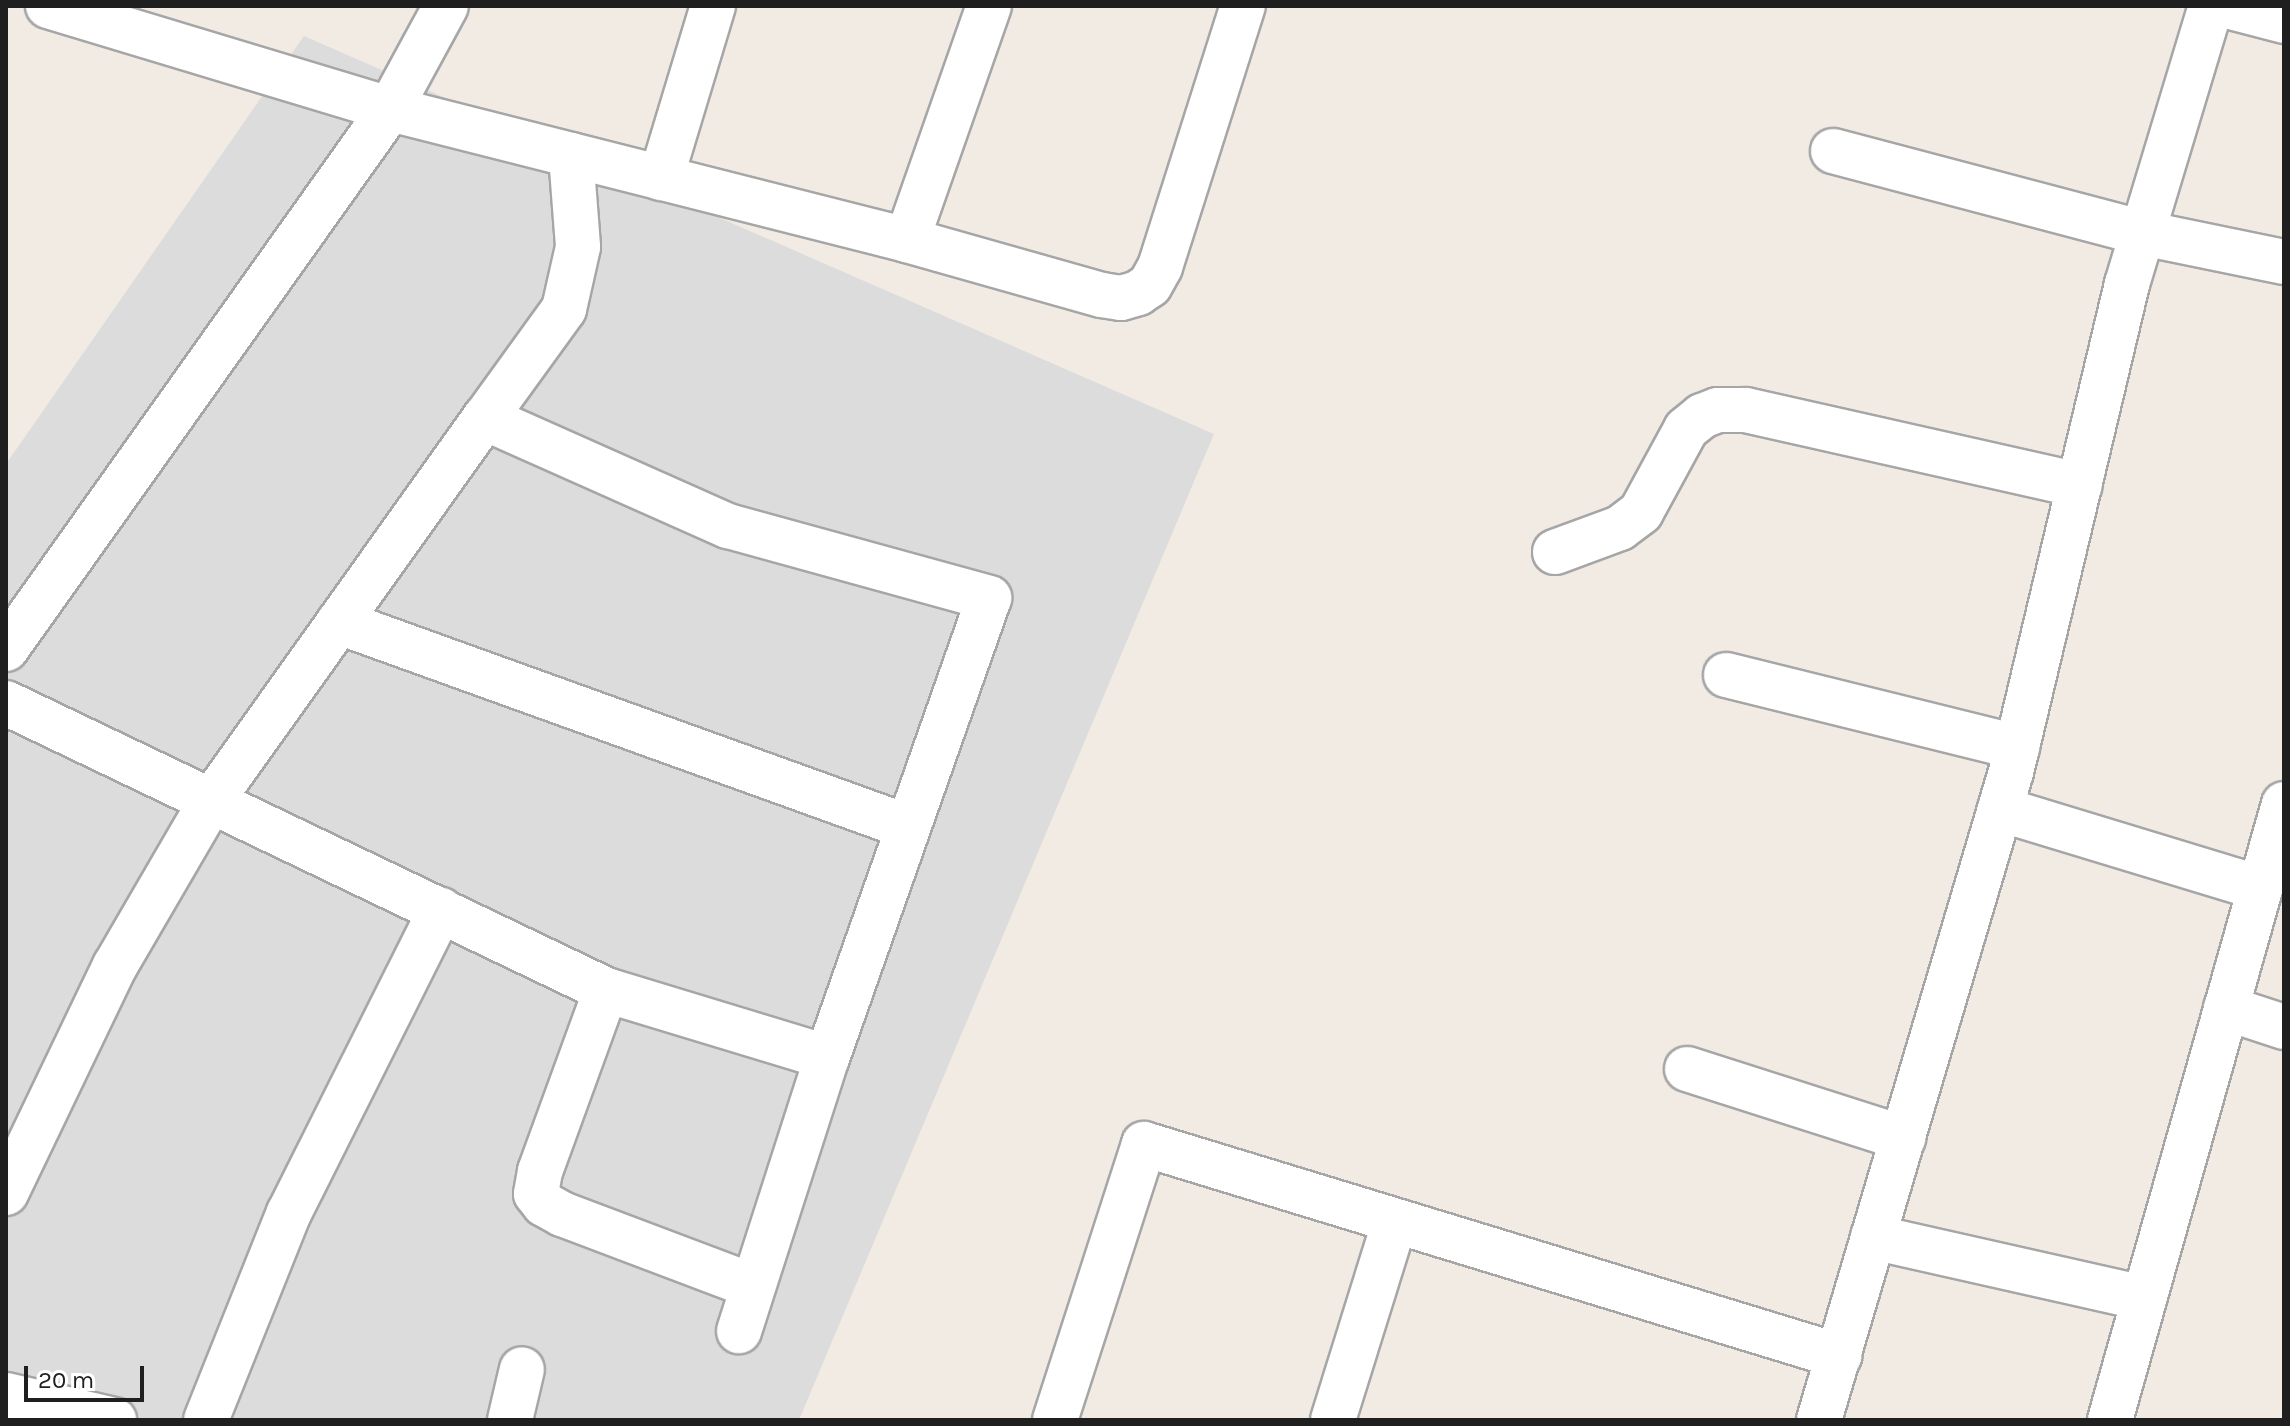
<!DOCTYPE html>
<style>
body{margin:0}
#map{position:relative;width:2290px;height:1426px;overflow:hidden;background:#f1ebe4;font-family:Karla,sans-serif}
div>[style]{position:absolute}
.residential>*{inset:0;background:#dddcdc}
.roads{filter:drop-shadow(2px 0 #a6a6a6) drop-shadow(-2px 0 #a6a6a6) drop-shadow(0 2px #a6a6a6) drop-shadow(0 -2px #a6a6a6)}
.street>*{height:44px;margin:-22px;padding:0 22px;transform-origin:22px;border-radius:22px;background:#fff}
span{translate:-50% -50%;white-space:nowrap;text-align:center;line-height:1.15;-webkit-text-stroke:6px #fff;paint-order:stroke}
.frame{position:absolute;inset:0;border:8px solid #1f1f1f;pointer-events:none}
.scale{position:absolute;left:24px;top:1366px;width:120px;height:36px;box-sizing:border-box;border:4px solid #1f1f1f;border-top:0;padding-left:10px;font-size:24px;line-height:28px;white-space:nowrap;color:#1f1f1f;-webkit-text-stroke:6px #fff;paint-order:stroke}
</style>
<div id="map">
<div class="residential">
<i style="clip-path:polygon(304px 36px,1214px 434px,799px 1420px,6px 1420px,6px 464px)"></i>
</div>
<div class="roads">
<div class="street">
<i style="left:48px;top:6px;width:357px;rotate:16.8deg"></i>
<i style="left:390px;top:109px;width:533px;rotate:14.22deg"></i>
<i style="left:907px;top:240px;width:248px;rotate:-70.7deg"></i>
<i style="left:2227px;top:6px;width:59px;rotate:14.7deg"></i>
<i style="left:1833px;top:151px;width:321px;rotate:14.8deg"></i>
<i style="left:2143px;top:233px;width:144px;rotate:11.6deg"></i>
<i style="left:571px;top:155px;width:92px;rotate:85.6deg"></i>
<i style="left:578px;top:247px;width:64px;rotate:102.7deg"></i>
<i style="left:564px;top:309px;width:135px;rotate:125.9deg"></i>
<i style="left:485px;top:418px;width:266px;rotate:24deg"></i>
<i style="left:728px;top:526px;width:271px;rotate:15.4deg"></i>
<i style="left:989px;top:598px;width:487px;rotate:109.4deg"></i>
<i style="left:827px;top:1057px;width:288px;rotate:107.8deg"></i>
<i style="left:661px;top:178px;width:180px;rotate:-73.2deg"></i>
<i style="left:907px;top:240px;width:203px;rotate:15.8deg"></i>
<i style="left:1102px;top:295px;width:19px;rotate:9deg"></i>
<i style="left:1121px;top:298px;width:18px;rotate:-16deg"></i>
<i style="left:1138px;top:293px;width:14px;rotate:-34deg"></i>
<i style="left:1150px;top:285px;width:21px;rotate:-61deg"></i>
<i style="left:1160px;top:267px;width:274px;rotate:-72.4deg"></i>
<i style="left:1555px;top:552px;width:69px;rotate:-20.3deg"></i>
<i style="left:1620px;top:528px;width:26px;rotate:-37deg"></i>
<i style="left:1641px;top:512px;width:94px;rotate:-61.5deg"></i>
<i style="left:1686px;top:429px;width:21px;rotate:-39deg"></i>
<i style="left:1702px;top:416px;width:17px;rotate:-21deg"></i>
<i style="left:1718px;top:410px;width:28px"></i>
<i style="left:1746px;top:410px;width:342px;rotate:12.7deg"></i>
<i style="left:339px;top:622px;width:605px;rotate:19.81deg"></i>
<i style="left:6px;top:649px;width:663px;rotate:-54.58deg"></i>
<i style="left:390px;top:109px;width:117px;rotate:-61.5deg"></i>
<i style="left:1726px;top:675px;width:300px;rotate:13.9deg"></i>
<i style="left:6px;top:703px;width:665px;rotate:25.56deg"></i>
<i style="left:606px;top:990px;width:231px;rotate:16.9deg"></i>
<i style="left:2000px;top:809px;width:272px;rotate:16.9deg"></i>
<i style="left:606px;top:990px;width:193px;rotate:110deg"></i>
<i style="left:540px;top:1171px;width:23px;rotate:100deg"></i>
<i style="left:536px;top:1194px;width:13px;rotate:51deg"></i>
<i style="left:544px;top:1204px;width:21px;rotate:29deg"></i>
<i style="left:562px;top:1214px;width:204px;rotate:20.7deg"></i>
<i style="left:2226px;top:1008px;width:61px;rotate:18.1deg"></i>
<i style="left:1687px;top:1069px;width:227px;rotate:17.7deg"></i>
<i style="left:6px;top:1193px;width:252px;rotate:-64.4deg"></i>
<i style="left:115px;top:966px;width:189px;rotate:-59.8deg"></i>
<i style="left:210px;top:803px;width:473px;rotate:-54.5deg"></i>
<i style="left:1873px;top:1237px;width:278px;rotate:12.7deg"></i>
<i style="left:6px;top:1395px;width:111px;rotate:13deg"></i>
<i style="left:206px;top:1420px;width:223px;rotate:-68.2deg"></i>
<i style="left:289px;top:1213px;width:339px;rotate:-63.4deg"></i>
<i style="left:510px;top:1420px;width:52px;rotate:-76.8deg"></i>
<i style="left:1055px;top:1420px;width:290px;rotate:-72.1deg"></i>
<i style="left:1144px;top:1144px;width:727px;rotate:16.96deg"></i>
<i style="left:1333px;top:1420px;width:208px;rotate:-72.7deg"></i>
<i style="left:1819px;top:1420px;width:676px;rotate:-73.5deg"></i>
<i style="left:2011px;top:772px;width:502px;rotate:-76.63deg"></i>
<i style="left:2127px;top:284px;width:290px;rotate:-73.2deg"></i>
<i style="left:2110px;top:1420px;width:640px;rotate:-74.23deg"></i>
</div>
</div>
<div class="frame"></div>
<div class="scale">20 m</div>
</div>
